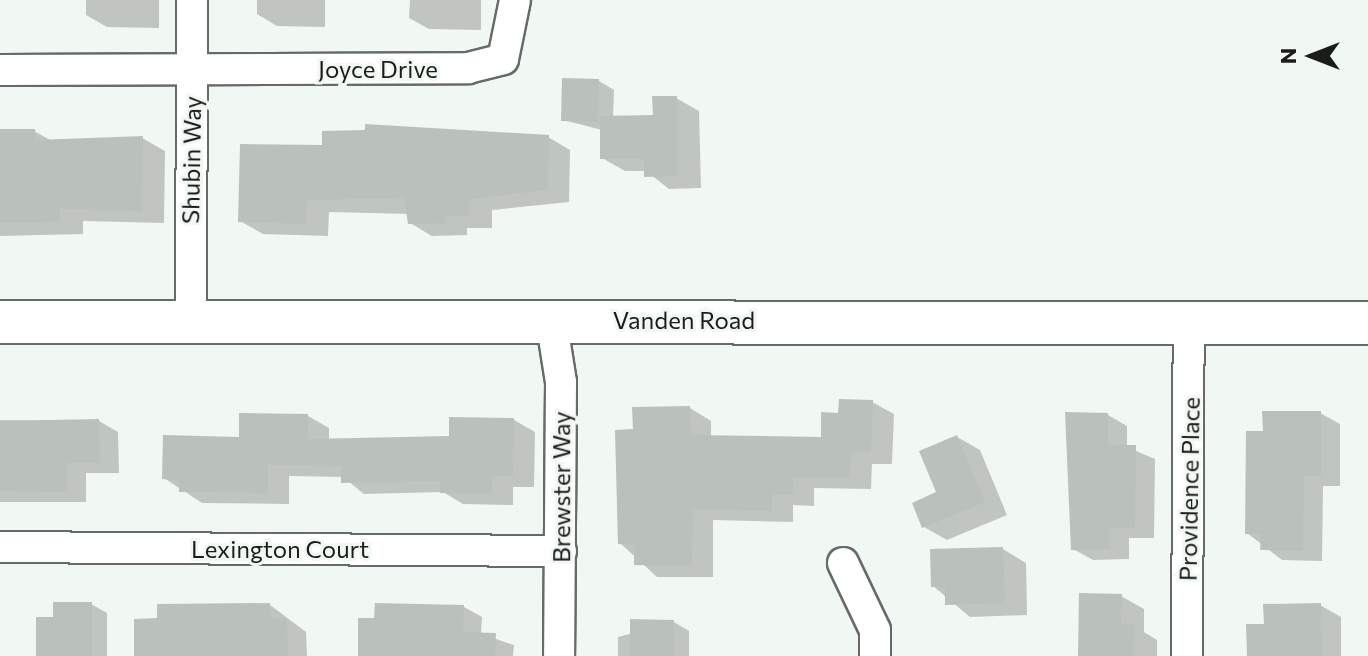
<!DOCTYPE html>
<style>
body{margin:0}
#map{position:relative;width:1368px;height:656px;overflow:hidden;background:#f1f7f3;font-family:Commissioner,sans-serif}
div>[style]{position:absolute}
.shadow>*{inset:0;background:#0003}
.building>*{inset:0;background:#bac0bb}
.roads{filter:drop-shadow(2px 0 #666b67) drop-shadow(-2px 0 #666b67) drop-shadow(0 2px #666b67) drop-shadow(0 -2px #666b67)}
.street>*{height:30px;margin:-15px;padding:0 15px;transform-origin:15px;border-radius:15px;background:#fff}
.secondary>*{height:42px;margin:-21px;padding:0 21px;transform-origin:21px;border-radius:21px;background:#fff}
span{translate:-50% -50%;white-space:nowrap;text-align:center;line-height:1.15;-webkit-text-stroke:6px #f1f7f3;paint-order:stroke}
.street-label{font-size:24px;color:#1a1c1a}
.north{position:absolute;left:1272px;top:16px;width:80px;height:80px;-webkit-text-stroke:6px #f1f7f3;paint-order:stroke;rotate:270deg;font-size:22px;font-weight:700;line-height:32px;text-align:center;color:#1a1c1a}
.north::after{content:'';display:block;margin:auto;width:28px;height:36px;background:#1a1c1a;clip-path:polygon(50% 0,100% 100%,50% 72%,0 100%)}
</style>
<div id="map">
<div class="shadow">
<i style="clip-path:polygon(86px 0,159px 0,159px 28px,107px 27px,86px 15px)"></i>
<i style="clip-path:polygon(257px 0,325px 0,325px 27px,277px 26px,257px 14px)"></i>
<i style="clip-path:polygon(410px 0,481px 0,481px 30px,429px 29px,409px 18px)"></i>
<i style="clip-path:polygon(599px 81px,614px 90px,613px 118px,655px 117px,676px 98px,699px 111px,701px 188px,669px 189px,646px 171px,625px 171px,602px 158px,602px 130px,563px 120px)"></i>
<i style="clip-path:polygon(0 131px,34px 131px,52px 141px,142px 138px,165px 151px,164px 223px,83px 221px,83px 234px,0 236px)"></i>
<i style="clip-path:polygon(548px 137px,570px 150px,569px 202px,492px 210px,492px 228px,467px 228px,467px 235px,432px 236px,410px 223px,410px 214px,329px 212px,328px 236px,263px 234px,240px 221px,324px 148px)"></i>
<i style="clip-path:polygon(872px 402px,894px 414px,892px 464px,872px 464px,871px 489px,814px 488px,814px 506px,793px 505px,793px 522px,713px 520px,713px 577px,657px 577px,620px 543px,635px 431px,690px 408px,711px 421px,711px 437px,823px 440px,840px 415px)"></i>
<i style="clip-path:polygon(1320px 413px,1340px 424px,1340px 486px,1323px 486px,1322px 561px,1282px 560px,1247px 533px,1265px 433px)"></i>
<i style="clip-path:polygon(1108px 415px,1127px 426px,1127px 447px,1155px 459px,1154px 538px,1129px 538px,1129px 559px,1093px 560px,1073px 549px)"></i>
<i style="clip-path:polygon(308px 416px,329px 428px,329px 441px,451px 438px,514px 420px,535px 432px,534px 487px,513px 487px,513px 505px,463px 504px,443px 492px,364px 494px,343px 477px,289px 476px,289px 504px,202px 503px,164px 478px)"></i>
<i style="clip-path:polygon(0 420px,99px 421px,118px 432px,119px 473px,86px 473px,86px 502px,0 502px)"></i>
<i style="clip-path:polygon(957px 437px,980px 450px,1007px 515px,947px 540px,924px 527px)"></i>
<i style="clip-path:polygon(1003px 549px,1026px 563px,1027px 615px,970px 617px,933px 586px)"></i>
<i style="clip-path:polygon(1121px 596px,1144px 609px,1144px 632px,1157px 640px,1157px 656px,1080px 656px)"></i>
<i style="clip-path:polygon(91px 604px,107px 613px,107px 656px,38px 656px,55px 619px)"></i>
<i style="clip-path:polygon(270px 605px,306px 632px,307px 656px,136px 656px)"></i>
<i style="clip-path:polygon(1320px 605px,1341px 617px,1341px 656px,1248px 656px,1266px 626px)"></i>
<i style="clip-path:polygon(464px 607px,482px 617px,481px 634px,514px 645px,513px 656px,361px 656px)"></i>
<i style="clip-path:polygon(674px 622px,689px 631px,689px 656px,618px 656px,618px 637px)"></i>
</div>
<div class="building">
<i style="clip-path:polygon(562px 78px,599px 79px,598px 122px,561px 121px)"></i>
<i style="clip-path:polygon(652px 96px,677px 96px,678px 176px,644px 177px,644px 159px,600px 159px,600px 116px,653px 115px)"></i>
<i style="clip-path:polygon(365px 124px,549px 135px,548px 190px,470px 199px,470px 216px,445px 216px,446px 223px,408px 224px,404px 198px,307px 200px,306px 224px,238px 222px,240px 144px,322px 145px,322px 131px,365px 130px)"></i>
<i style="clip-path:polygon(0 129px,35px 129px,35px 140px,143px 136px,142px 211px,60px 209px,60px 222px,0 223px)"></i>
<i style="clip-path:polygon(839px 399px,873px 400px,871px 453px,851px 452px,850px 478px,793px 477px,793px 495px,772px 494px,772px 511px,693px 509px,692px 566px,634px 565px,634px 545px,618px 544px,615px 430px,633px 429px,632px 407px,690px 406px,691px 435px,821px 437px,821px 412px,838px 413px)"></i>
<i style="clip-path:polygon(1262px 411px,1321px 411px,1321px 476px,1304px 476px,1303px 551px,1260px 550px,1261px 534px,1245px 534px,1246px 431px,1263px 431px)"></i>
<i style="clip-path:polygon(1065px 412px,1108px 413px,1108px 445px,1136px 445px,1135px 528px,1110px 528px,1110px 549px,1071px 550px)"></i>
<i style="clip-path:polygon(239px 413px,308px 414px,308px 439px,449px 436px,449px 417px,514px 418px,513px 476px,492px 476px,492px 494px,440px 493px,440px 481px,341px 483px,341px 466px,268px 465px,268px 493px,179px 492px,179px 480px,162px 479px,163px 435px,239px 437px)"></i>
<i style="clip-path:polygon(99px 419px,100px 463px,67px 463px,67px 492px,0 491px,0 421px)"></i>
<i style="clip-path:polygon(957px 435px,985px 502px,922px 528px,912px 503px,936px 492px,919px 451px)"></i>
<i style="clip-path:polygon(1003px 547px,1005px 603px,945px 605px,945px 587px,931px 587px,930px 549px)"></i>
<i style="clip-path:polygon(1079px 593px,1122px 594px,1121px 624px,1135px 625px,1134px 656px,1078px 656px)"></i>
<i style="clip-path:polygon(53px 602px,92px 602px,92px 656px,36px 656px,36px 617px,53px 617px)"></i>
<i style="clip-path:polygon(270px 603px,271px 618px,287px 618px,288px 656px,134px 656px,134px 619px,157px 618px,157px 604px)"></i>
<i style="clip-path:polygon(375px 603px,464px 605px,463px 632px,496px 633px,495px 656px,358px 656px,358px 618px,374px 618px)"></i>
<i style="clip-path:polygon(1321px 603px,1322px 656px,1247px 656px,1246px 624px,1264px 624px,1263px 604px)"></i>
<i style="clip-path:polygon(630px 619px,674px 620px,674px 656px,630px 656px)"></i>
</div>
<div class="roads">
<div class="street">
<i style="left:0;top:70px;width:468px;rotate:-0.2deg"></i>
<i style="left:468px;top:68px;width:36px;rotate:-14deg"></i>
<i style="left:503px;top:59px;width:60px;rotate:-78.5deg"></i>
<i style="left:551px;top:319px;width:64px;rotate:81deg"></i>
<i style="left:561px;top:382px;width:274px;rotate:90.4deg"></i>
<i style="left:191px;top:320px;width:320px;rotate:-89.8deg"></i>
<i style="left:0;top:547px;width:561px;rotate:0.41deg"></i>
<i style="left:843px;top:563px;width:74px;rotate:64.5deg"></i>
<i style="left:875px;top:630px;width:26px;rotate:90deg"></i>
<i style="left:1187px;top:656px;width:334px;rotate:-89.7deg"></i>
</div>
<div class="secondary">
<i style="left:0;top:322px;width:1368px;rotate:0.04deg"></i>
</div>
</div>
<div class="street-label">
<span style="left:378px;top:69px">Joyce Drive</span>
<span style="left:191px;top:160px;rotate:-89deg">Shubin Way</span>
<span style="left:684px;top:320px">Vanden Road</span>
<span style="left:561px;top:487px;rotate:-90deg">Brewster Way</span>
<span style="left:1189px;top:489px;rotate:-89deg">Providence Place</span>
<span style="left:280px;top:549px">Lexington Court</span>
</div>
<div class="north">N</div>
</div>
